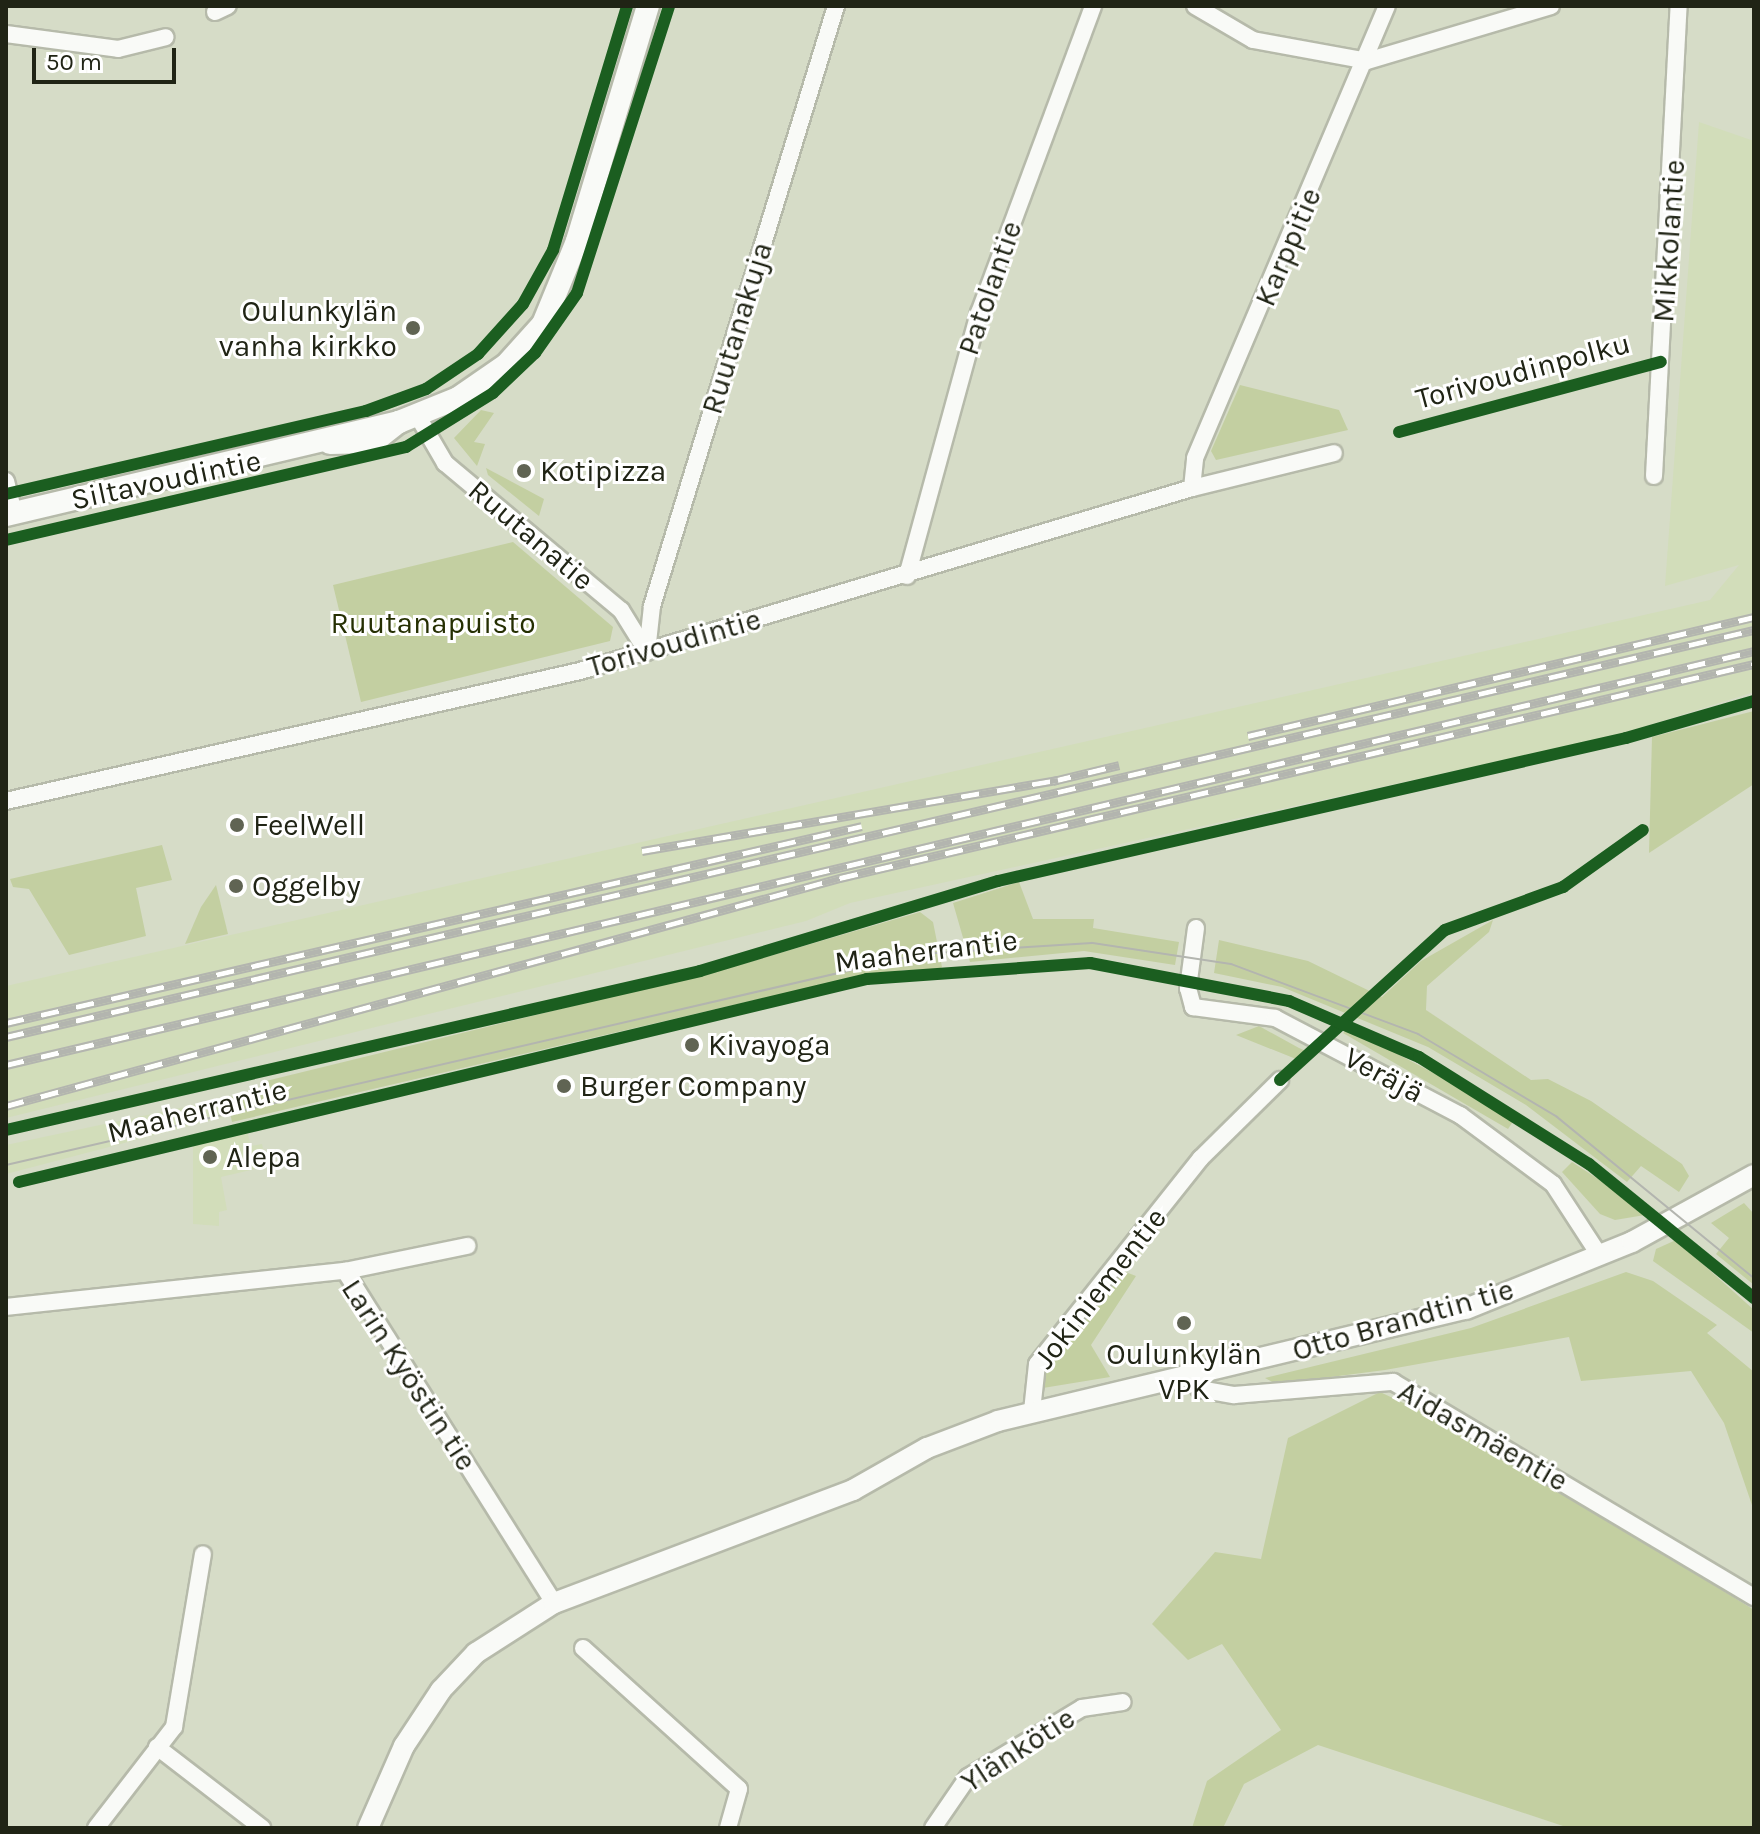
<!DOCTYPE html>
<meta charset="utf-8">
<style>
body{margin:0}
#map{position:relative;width:1760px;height:1834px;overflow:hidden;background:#d6dcc7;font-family:Karla,sans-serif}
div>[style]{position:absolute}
.built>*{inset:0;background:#d2ddba}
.green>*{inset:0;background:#c3cfa1}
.roads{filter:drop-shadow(2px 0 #b6baaa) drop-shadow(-2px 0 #b6baaa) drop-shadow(0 2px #b6baaa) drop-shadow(0 -2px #b6baaa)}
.minor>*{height:16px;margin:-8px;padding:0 8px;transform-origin:8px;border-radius:8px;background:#f9faf7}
.tertiary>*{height:20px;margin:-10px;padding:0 10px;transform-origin:10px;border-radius:10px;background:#f9faf7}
.secondary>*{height:22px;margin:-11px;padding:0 11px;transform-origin:11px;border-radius:11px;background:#f9faf7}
.tram>*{height:2px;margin:-1px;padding:0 1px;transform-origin:1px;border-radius:1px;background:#b3b5af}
.rail>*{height:9px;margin-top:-4.5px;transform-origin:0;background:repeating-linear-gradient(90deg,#fff 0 18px,#b3b5af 0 36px);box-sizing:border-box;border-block:2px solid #b3b5af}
.cycleway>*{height:12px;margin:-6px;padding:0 6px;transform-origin:6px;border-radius:6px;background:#1b5e20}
.dots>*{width:22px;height:22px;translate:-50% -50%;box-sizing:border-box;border:4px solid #fff;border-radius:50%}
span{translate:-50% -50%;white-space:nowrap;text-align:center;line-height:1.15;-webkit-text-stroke:6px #fff;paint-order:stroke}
.street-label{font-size:30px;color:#202415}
.poi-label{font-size:30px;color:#202415}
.right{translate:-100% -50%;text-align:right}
.left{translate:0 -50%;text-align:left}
.park-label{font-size:30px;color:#252f02}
.frame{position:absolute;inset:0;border:8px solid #202415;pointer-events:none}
.scale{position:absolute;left:32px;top:48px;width:144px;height:36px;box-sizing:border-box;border:4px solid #202415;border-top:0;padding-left:10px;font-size:24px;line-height:28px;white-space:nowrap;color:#202415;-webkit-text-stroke:6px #fff;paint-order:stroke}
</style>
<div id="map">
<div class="built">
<i style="clip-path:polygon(1699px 122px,1754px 141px,1754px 692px,1614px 736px,850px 903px,806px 921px,6px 1118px,6px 986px,1710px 600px,1739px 565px,1665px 586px)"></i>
<i style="clip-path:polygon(227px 1098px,231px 1115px,6px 1174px,6px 1145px)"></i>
<i style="clip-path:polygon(247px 1131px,251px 1146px,262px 1144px,267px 1166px,221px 1177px,227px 1210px,219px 1212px,219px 1226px,193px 1224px,193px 1146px)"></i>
</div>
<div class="green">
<i style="clip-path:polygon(1240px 385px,1339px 410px,1348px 430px,1216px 460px,1211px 451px)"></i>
<i style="clip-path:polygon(481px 410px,494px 413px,474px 442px,485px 444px,477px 466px,454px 438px)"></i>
<i style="clip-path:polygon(486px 468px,544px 499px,539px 516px,488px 475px)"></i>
<i style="clip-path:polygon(513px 542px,613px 627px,610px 641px,361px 702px,333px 585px)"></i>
<i style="clip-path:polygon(1754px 711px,1754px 784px,1649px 853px,1652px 737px)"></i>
<i style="clip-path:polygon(162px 845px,172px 880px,136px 888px,146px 936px,69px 955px,29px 889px,13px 887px,10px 879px)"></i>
<i style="clip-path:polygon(1019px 882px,1033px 919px,1094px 919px,1093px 928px,1179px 942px,1175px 965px,1084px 951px,970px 962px,953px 903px)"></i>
<i style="clip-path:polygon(216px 885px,228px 934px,185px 944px,201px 907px)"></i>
<i style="clip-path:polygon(920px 912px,933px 922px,942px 967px,936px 972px,904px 970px,759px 999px,232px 1122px,227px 1098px,267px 1088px,266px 1081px,732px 967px)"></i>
<i style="clip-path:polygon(1493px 920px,1489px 932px,1427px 986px,1426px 1010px,1531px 1080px,1548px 1079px,1591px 1101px,1682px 1164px,1689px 1176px,1679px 1192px,1641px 1166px,1627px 1182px,1526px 1105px,1428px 1047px,1282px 987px,1214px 973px,1219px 940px,1308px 961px,1382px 997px,1421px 961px)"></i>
<i style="clip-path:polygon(1259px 1026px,1299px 1048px,1306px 1051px,1296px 1059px,1236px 1035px)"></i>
<i style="clip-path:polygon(1348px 1028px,1464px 1089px,1514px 1120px,1508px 1129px,1343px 1033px)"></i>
<i style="clip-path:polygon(1572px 1162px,1618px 1192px,1645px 1215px,1615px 1220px,1600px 1214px,1562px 1172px)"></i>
<i style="clip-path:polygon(1744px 1203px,1754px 1214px,1754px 1285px,1716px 1254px,1729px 1238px,1711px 1223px)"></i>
<i style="clip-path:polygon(1676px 1240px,1754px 1310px,1754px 1333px,1653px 1261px,1656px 1249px)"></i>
<i style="clip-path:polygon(1123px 1271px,1136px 1276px,1091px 1345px,1110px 1377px,1043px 1388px,1043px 1374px)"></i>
<i style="clip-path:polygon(1626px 1272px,1653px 1281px,1717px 1325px,1707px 1333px,1754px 1372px,1754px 1511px,1724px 1423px,1691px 1371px,1581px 1381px,1569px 1337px,1385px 1370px,1276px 1384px,1265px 1378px,1471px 1328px)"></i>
<i style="clip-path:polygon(1380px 1392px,1480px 1439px,1754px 1610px,1754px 1828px,1569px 1828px,1318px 1745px,1244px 1784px,1223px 1828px,1192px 1828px,1207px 1781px,1281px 1730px,1222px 1644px,1188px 1660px,1152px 1624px,1215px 1552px,1261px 1559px,1288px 1438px)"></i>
</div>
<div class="roads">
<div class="minor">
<i style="left:1195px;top:6px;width:67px;rotate:30.4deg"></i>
<i style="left:1253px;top:40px;width:116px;rotate:10.4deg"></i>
<i style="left:1367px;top:61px;width:192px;rotate:-16.6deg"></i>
<i style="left:215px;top:12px;width:14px;rotate:-25deg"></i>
<i style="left:6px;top:34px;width:113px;rotate:7.6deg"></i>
<i style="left:118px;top:49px;width:49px;rotate:-14deg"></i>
<i style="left:417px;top:415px;width:56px;rotate:59.7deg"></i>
<i style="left:445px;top:463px;width:229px;rotate:39.9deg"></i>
<i style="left:621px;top:610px;width:49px;rotate:58.2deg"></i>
<i style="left:1654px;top:476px;width:471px;rotate:-87deg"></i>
<i style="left:6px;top:481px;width:33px;rotate:76deg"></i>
<i style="left:1192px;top:488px;width:30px;rotate:-84deg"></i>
<i style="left:1195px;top:458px;width:491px;rotate:-67deg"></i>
<i style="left:907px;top:576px;width:273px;rotate:-74.7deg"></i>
<i style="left:979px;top:313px;width:327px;rotate:-69.6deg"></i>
<i style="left:647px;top:652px;width:46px;rotate:-83.8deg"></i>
<i style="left:652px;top:606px;width:628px;rotate:-72.95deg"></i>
<i style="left:6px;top:801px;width:589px;rotate:-12.76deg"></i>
<i style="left:580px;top:671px;width:639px;rotate:-16.65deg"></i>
<i style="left:1192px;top:488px;width:146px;rotate:-13.8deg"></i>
<i style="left:1196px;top:928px;width:61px;rotate:97.6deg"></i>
<i style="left:1188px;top:988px;width:20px;rotate:75deg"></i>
<i style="left:1193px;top:1007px;width:83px;rotate:7.6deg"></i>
<i style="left:1275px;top:1018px;width:209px;rotate:27.7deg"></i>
<i style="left:1460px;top:1115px;width:116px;rotate:36.6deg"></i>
<i style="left:1553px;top:1184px;width:86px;rotate:56.9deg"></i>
<i style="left:345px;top:1271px;width:125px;rotate:-11.6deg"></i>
<i style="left:6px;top:1307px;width:341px;rotate:-6.1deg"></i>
<i style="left:345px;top:1271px;width:392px;rotate:57.8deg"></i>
<i style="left:1191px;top:1377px;width:14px;rotate:56deg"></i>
<i style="left:1199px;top:1389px;width:36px;rotate:10deg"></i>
<i style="left:1234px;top:1395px;width:160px;rotate:-4.7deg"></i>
<i style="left:1393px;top:1382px;width:420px;rotate:30.8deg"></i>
<i style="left:1032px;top:1411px;width:47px;rotate:-83.9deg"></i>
<i style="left:1037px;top:1364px;width:263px;rotate:-51.5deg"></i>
<i style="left:1201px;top:1158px;width:111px;rotate:-44.6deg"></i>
<i style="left:583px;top:1648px;width:210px;rotate:42.1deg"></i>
<i style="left:739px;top:1789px;width:41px;rotate:105.8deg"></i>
<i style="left:157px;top:1747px;width:133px;rotate:37.6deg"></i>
<i style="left:96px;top:1828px;width:128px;rotate:-52.3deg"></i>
<i style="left:174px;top:1727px;width:175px;rotate:-80.5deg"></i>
<i style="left:933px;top:1828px;width:62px;rotate:-55.5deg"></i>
<i style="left:968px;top:1777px;width:133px;rotate:-31.2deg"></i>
<i style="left:1082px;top:1708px;width:41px;rotate:-8.3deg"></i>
</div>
<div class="tertiary">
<i style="left:368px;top:1828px;width:90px;rotate:-66.3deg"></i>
<i style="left:404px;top:1746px;width:67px;rotate:-56.5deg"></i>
<i style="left:441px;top:1690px;width:51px;rotate:-46.6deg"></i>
<i style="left:476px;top:1653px;width:93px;rotate:-32.7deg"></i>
<i style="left:554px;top:1603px;width:320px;rotate:-20.7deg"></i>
<i style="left:853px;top:1490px;width:85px;rotate:-29.6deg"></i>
<i style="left:927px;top:1448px;width:76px;rotate:-20.8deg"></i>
<i style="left:998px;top:1421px;width:481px;rotate:-13.5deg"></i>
<i style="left:1466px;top:1309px;width:179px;rotate:-22deg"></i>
<i style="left:1632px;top:1242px;width:139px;rotate:-28.8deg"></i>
</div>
<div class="secondary">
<i style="left:330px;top:443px;width:43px;rotate:-1.3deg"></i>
<i style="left:373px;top:442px;width:33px;rotate:-38deg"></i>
<i style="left:6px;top:515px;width:404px;rotate:-13.3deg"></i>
<i style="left:399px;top:422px;width:64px;rotate:-22.1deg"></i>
<i style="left:458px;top:398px;width:58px;rotate:-34.5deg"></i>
<i style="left:506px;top:365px;width:55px;rotate:-47.9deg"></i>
<i style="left:543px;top:324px;width:90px;rotate:-67.7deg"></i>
<i style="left:577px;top:241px;width:245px;rotate:-73.2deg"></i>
</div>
</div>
<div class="tram">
<i style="left:6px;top:1165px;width:939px;rotate:-12.99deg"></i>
<i style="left:921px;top:954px;width:171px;rotate:-3.7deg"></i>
<i style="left:1092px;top:943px;width:141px;rotate:8.6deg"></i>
<i style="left:1231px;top:964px;width:200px;rotate:20.5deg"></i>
<i style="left:1418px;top:1034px;width:162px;rotate:30.8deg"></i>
<i style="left:1557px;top:1117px;width:254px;rotate:39.3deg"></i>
</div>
<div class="rail">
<i style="left:1248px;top:736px;width:520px;rotate:-13.23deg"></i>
<i style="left:1053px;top:781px;width:68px;rotate:-13.6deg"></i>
<i style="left:642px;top:851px;width:422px;rotate:-9.7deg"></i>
<i style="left:6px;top:1023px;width:878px;rotate:-12.96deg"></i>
<i style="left:6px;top:1037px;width:1795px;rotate:-13.11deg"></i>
<i style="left:6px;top:1065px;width:1796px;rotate:-13.32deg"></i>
<i style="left:6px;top:1106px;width:865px;rotate:-15.29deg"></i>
<i style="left:840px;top:878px;width:939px;rotate:-13.18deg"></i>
</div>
<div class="cycleway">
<i style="left:1399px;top:432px;width:271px;rotate:-15deg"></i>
<i style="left:6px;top:494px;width:369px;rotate:-13deg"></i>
<i style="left:366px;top:411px;width:64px;rotate:-20.1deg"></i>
<i style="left:426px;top:389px;width:63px;rotate:-33.9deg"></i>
<i style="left:478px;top:354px;width:67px;rotate:-48deg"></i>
<i style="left:523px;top:304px;width:62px;rotate:-60.9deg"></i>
<i style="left:553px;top:250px;width:255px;rotate:-73.1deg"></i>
<i style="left:6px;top:540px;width:411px;rotate:-13.1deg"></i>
<i style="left:406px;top:447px;width:102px;rotate:-31.8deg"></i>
<i style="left:493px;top:393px;width:58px;rotate:-43.6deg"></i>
<i style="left:535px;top:353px;width:73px;rotate:-55deg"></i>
<i style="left:577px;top:293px;width:301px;rotate:-72.2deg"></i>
<i style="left:1280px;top:1080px;width:223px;rotate:-42.3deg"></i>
<i style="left:1445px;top:930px;width:126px;rotate:-20deg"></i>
<i style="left:1563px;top:887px;width:98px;rotate:-35.5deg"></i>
<i style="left:6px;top:1130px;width:712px;rotate:-12.9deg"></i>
<i style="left:700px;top:971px;width:311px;rotate:-16.8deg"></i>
<i style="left:998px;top:881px;width:644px;rotate:-12.83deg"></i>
<i style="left:1626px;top:738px;width:133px;rotate:-16.1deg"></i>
<i style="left:19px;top:1182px;width:872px;rotate:-13.46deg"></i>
<i style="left:867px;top:979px;width:224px;rotate:-4.1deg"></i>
<i style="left:1090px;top:963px;width:203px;rotate:10.8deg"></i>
<i style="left:1289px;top:1001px;width:142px;rotate:23.3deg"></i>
<i style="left:1419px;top:1057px;width:201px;rotate:32.2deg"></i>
<i style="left:1589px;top:1164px;width:213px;rotate:39.1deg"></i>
</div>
<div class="dots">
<i style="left:413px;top:328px;background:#606453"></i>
<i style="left:524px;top:471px;background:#606453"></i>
<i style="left:237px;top:825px;background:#606453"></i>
<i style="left:236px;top:886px;background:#606453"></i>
<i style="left:692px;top:1045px;background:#606453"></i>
<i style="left:564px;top:1086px;background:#606453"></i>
<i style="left:210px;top:1157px;background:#606453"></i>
<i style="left:1184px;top:1323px;background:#606453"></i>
</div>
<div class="street-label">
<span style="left:1669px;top:241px;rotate:-86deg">Mikkolantie</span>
<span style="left:1288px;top:247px;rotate:-67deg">Karppitie</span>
<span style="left:990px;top:288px;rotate:-71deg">Patolantie</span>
<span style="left:737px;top:328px;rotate:-73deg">Ruutanakuja</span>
<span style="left:1523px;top:371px;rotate:-15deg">Torivoudinpolku</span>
<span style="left:166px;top:480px;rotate:-12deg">Siltavoudintie</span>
<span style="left:531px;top:535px;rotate:40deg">Ruutanatie</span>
<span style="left:674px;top:643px;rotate:-16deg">Torivoudintie</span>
<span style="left:926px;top:951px;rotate:-7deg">Maaherrantie</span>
<span style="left:1384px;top:1075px;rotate:28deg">Veräjä</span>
<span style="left:197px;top:1111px;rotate:-14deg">Maaherrantie</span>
<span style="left:1100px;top:1288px;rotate:-52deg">Jokiniementie</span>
<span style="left:1403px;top:1320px;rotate:-16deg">Otto Brandtin tie</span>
<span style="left:409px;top:1375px;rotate:57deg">Larin Kyöstin tie</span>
<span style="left:1483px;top:1436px;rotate:30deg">Aidasmäentie</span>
<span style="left:1018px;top:1750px;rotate:-33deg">Ylänkötie</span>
</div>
<div class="poi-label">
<span class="right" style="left:397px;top:328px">Oulunkylän<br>vanha kirkko</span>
<span class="left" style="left:540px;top:471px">Kotipizza</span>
<span class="left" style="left:253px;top:825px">FeelWell</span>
<span class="left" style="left:252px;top:886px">Oggelby</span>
<span class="left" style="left:708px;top:1045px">Kivayoga</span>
<span class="left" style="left:580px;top:1086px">Burger Company</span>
<span class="left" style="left:226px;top:1157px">Alepa</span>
<span style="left:1184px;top:1371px">Oulunkylän<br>VPK</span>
</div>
<div class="park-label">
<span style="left:433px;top:623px">Ruutanapuisto</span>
</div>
<div class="frame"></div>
<div class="scale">50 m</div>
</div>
